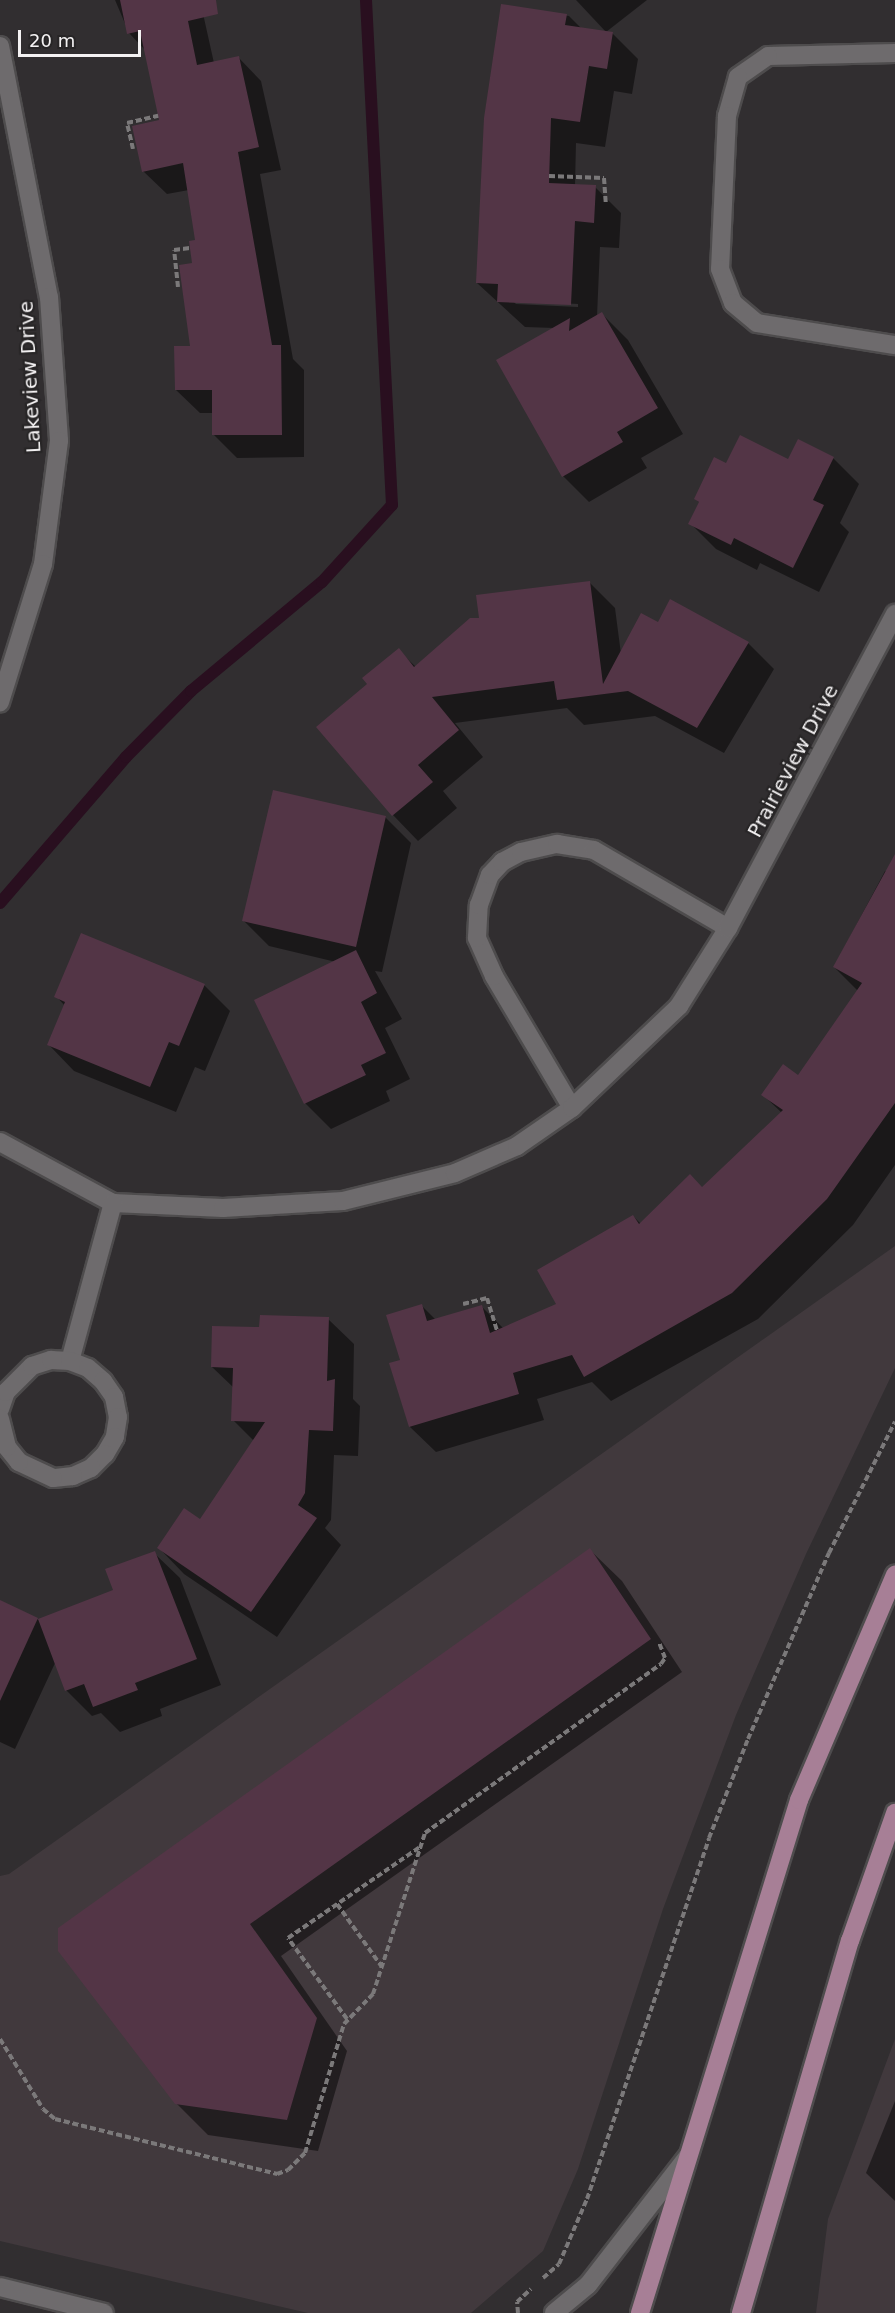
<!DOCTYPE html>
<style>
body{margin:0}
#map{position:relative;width:895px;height:2313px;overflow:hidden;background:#312e30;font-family:"DejaVu Sans",sans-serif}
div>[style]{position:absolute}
.built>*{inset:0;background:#41393d}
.shadow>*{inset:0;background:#0007}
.stream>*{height:12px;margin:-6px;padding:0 6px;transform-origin:6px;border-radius:6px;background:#290f1f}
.building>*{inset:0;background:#533546}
.path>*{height:4px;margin-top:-2px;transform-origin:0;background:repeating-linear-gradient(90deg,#7b797a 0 6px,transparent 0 9px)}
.roads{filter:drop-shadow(2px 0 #4e4c4d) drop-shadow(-2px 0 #4e4c4d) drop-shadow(0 2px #4e4c4d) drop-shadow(0 -2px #4e4c4d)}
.street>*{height:18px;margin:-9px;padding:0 9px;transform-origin:9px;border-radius:9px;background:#6e6b6d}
.secondary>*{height:18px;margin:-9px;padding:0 9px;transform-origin:9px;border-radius:9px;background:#6e6b6d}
.primary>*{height:18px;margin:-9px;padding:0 9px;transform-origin:9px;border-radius:9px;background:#a77f96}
span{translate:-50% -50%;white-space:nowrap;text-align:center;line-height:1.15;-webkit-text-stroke:4.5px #272526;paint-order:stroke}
.street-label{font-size:20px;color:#f4f2f3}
.scale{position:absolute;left:18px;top:30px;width:123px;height:27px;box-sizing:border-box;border:3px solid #f4f2f3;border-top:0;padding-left:8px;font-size:18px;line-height:21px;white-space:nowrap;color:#f4f2f3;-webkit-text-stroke:4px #272526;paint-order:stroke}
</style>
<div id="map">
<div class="built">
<i style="clip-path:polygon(895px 1246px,895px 1368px,806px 1554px,736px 1715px,663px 1909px,578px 2169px,543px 2251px,471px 2313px,308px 2313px,0 2241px,0 1876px,9px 1874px)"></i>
<i style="clip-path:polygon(895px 2039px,895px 2313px,816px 2313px,828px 2219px)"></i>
</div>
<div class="shadow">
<i style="clip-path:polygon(115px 0,200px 0,214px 63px,238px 57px,261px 81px,281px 170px,260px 174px,293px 359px,304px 370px,304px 457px,237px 458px,214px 435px,214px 413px,200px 413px,176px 390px,192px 348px,197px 241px,189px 190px,167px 194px,143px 171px,160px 121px,145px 50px,129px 33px)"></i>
<i style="clip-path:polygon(576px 0,647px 0,606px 32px)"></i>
<i style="clip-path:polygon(evenodd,502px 6px,569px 16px,582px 29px,612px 33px,638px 59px,632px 94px,614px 91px,605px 147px,576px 143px,575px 186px,595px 187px,621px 213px,619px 248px,600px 247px,597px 317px,602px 314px,628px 340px,683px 434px,641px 458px,647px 468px,589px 502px,563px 476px,554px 328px,525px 327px,477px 283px,502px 6px,513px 301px,578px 304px,578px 307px,516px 304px,513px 301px)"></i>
<i style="clip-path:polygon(799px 441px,833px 458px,859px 484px,840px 523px,849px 532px,819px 592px,760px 563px,757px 570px,716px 549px,690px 523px,700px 503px,695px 499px,727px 465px,789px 461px)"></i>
<i style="clip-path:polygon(589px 582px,615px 608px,621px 654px,658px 624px,748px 643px,774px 669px,724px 753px,655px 716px,584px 725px,567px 708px,455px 723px,483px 757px,443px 791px,457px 808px,418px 841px,393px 815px,369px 684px,398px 650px,416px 667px,480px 619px)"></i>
<i style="clip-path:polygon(385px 817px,411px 843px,382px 972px,375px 971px,402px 1019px,385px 1028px,410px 1079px,386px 1091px,390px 1101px,331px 1129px,305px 1103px,336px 962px,269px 946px,243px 920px)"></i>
<i style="clip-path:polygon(885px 871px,895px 876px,895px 1165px,853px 1225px,758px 1319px,611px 1401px,592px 1382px,537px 1399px,544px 1420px,436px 1452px,410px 1427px,402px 1361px,422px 1306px,436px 1320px,482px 1307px,504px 1329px,558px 1304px,633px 1216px,641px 1224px,702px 1189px,782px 1113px,763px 1095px,798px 1077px,858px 991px,834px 967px)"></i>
<i style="clip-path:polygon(204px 985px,230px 1011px,205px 1071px,195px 1067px,176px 1112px,74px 1071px,49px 1045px,65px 1006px,56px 996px)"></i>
<i style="clip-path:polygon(328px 1319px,354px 1344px,353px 1399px,360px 1406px,358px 1456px,334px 1455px,331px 1520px,325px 1528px,341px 1545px,277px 1637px,184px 1574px,159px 1548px,200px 1521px,254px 1441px,233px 1420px,234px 1388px,212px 1367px,261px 1329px)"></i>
<i style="clip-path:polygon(590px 1550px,622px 1581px,682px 1672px,281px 1956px,347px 2051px,318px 2151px,208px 2135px,176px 2103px,59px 1951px)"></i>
<i style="clip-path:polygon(154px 1553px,180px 1578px,221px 1685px,160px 1709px,162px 1716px,120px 1732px,101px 1713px,92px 1716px,66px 1690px,56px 1661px,15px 1749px,0 1742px,0 1602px,39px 1620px,115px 1591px)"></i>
<i style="clip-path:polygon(895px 2101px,895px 2201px,866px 2173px)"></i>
</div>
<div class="stream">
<i style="left:0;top:903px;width:193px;rotate:-49.2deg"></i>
<i style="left:126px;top:757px;width:93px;rotate:-45.4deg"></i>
<i style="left:191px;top:691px;width:170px;rotate:-39.8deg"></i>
<i style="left:322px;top:582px;width:104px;rotate:-47.7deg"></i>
<i style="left:392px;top:505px;width:506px;rotate:-92.95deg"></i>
</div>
<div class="building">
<i style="clip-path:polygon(120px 0,216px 0,218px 14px,188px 21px,197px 65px,239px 56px,259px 147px,238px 152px,272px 345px,281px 345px,282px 435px,212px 435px,212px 390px,175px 390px,174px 346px,190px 346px,179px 265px,192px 263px,189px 241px,195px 240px,183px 163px,142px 172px,132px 126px,159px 120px,140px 31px,127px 34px)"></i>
<i style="clip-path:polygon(501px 4px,567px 14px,565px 25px,613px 32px,607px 69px,589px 66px,580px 122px,551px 118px,549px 183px,596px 185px,594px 223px,575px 221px,571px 305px,497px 302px,498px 284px,476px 283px,484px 118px)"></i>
<i style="clip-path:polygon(602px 312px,658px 408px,617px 432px,623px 442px,562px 477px,496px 360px,570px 318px,569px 331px)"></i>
<i style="clip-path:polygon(740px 435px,788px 459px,798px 439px,834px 457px,813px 500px,824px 505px,793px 568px,734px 538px,731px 545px,688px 524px,699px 502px,694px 499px,714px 457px,726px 463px)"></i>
<i style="clip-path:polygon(590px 581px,603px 684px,641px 613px,658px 622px,670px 599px,749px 642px,697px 728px,628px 691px,557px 700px,554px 681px,432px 697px,459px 730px,418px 765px,433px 782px,392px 816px,316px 727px,367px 684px,362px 678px,399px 648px,414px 667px,470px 618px,479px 618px,476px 595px)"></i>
<i style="clip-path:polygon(273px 790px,386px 816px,356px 947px,242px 921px)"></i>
<i style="clip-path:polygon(895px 854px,895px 1103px,827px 1199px,732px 1293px,584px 1377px,572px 1355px,513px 1373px,519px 1394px,409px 1427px,389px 1363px,400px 1360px,386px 1315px,422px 1304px,427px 1321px,482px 1305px,490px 1333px,556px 1304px,537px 1270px,633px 1215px,639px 1224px,690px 1174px,702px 1187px,783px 1110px,761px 1095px,783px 1064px,798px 1075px,862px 983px,833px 967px)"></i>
<i style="clip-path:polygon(81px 933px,205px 984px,179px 1046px,169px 1042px,150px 1087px,47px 1045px,65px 1002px,54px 997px)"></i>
<i style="clip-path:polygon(356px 950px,377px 993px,361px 1002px,386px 1053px,361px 1065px,366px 1075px,304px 1104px,254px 1000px)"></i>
<i style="clip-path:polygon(260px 1315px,329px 1317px,327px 1381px,335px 1379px,333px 1431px,309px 1430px,305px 1493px,298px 1505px,317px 1518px,251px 1612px,157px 1548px,184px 1508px,200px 1519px,265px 1422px,231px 1421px,233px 1368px,211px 1367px,212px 1326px,259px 1327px)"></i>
<i style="clip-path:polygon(590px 1548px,651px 1639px,250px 1924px,317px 2018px,287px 2120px,175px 2104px,58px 1951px,58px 1928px)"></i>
<i style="clip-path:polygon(155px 1551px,197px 1659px,135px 1683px,138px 1690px,93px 1707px,84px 1684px,65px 1691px,38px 1619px,113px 1590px,105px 1569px)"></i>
<i style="clip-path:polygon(0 1600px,38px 1618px,0 1701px)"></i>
</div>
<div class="path">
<i style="left:133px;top:149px;width:27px;rotate:-103deg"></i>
<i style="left:127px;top:123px;width:32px;rotate:-13deg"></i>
<i style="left:549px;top:176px;width:55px;rotate:2.1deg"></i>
<i style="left:604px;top:178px;width:26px;rotate:86deg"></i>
<i style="left:178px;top:287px;width:37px;rotate:-96deg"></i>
<i style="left:174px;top:250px;width:16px;rotate:-7deg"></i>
<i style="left:463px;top:1304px;width:25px;rotate:-14deg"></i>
<i style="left:487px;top:1298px;width:34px;rotate:73deg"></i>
<i style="left:337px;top:1904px;width:77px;rotate:54.5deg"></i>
<i style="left:347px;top:2019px;width:100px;rotate:-126.1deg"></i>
<i style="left:288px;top:1938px;width:160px;rotate:-34.6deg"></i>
<i style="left:0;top:2039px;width:82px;rotate:58.4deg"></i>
<i style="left:43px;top:2109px;width:16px;rotate:40deg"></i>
<i style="left:55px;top:2119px;width:229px;rotate:13.9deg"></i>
<i style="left:277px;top:2174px;width:12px;rotate:-20deg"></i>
<i style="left:288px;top:2170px;width:24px;rotate:-45deg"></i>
<i style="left:305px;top:2153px;width:135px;rotate:-73.2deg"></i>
<i style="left:344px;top:2024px;width:42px;rotate:-46deg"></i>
<i style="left:373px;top:1994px;width:169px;rotate:-72.1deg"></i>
<i style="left:425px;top:1833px;width:290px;rotate:-35.6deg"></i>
<i style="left:661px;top:1664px;width:7px;rotate:-56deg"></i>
<i style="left:665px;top:1658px;width:17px;rotate:-111deg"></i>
<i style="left:543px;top:2278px;width:21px;rotate:-41deg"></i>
<i style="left:559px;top:2264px;width:71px;rotate:-66.7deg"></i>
<i style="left:587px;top:2199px;width:381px;rotate:-71.3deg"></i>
<i style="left:709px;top:1838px;width:106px;rotate:-68.5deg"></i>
<i style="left:748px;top:1739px;width:203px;rotate:-66.5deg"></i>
<i style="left:829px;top:1553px;width:147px;rotate:-63.3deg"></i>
<i style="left:518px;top:2313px;width:11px;rotate:-95deg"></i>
<i style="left:517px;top:2302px;width:19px;rotate:-43deg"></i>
</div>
<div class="roads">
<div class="street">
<i style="left:0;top:46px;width:256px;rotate:79deg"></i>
<i style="left:49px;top:297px;width:144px;rotate:86deg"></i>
<i style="left:59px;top:441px;width:124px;rotate:97.4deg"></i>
<i style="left:43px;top:564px;width:145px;rotate:107.3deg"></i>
<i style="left:895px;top:53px;width:127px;rotate:178.6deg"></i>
<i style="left:768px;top:56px;width:37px;rotate:145deg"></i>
<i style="left:738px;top:77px;width:41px;rotate:105.8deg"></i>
<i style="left:727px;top:116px;width:153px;rotate:92.6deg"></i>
<i style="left:720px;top:269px;width:36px;rotate:69deg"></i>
<i style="left:733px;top:303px;width:31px;rotate:40deg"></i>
<i style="left:757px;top:323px;width:140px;rotate:9.1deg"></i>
<i style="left:572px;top:1108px;width:153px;rotate:-120.6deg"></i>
<i style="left:494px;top:976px;width:42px;rotate:-114.1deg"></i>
<i style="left:477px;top:938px;width:33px;rotate:-87deg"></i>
<i style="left:479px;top:905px;width:32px;rotate:-70deg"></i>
<i style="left:490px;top:875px;width:18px;rotate:-47deg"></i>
<i style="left:502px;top:862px;width:21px;rotate:-28deg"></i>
<i style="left:521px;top:852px;width:37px;rotate:-13deg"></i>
<i style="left:557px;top:844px;width:37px;rotate:9deg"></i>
<i style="left:594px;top:850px;width:155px;rotate:30.2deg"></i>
<i style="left:0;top:1142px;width:128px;rotate:28.4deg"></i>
<i style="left:113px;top:1203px;width:110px;rotate:2.6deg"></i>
<i style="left:223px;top:1208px;width:120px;rotate:-3.3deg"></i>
<i style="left:343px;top:1201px;width:115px;rotate:-14deg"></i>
<i style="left:455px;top:1173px;width:68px;rotate:-23.5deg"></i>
<i style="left:517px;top:1146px;width:67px;rotate:-34.6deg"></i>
<i style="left:572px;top:1108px;width:148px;rotate:-43.6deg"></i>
<i style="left:679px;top:1006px;width:92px;rotate:-57.9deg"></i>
<i style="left:728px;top:928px;width:356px;rotate:-62deg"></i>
<i style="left:70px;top:1361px;width:164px;rotate:-74.8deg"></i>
<i style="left:0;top:1409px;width:18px;rotate:-71deg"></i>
<i style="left:6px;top:1392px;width:37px;rotate:-45deg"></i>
<i style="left:32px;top:1366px;width:20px;rotate:-18deg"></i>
<i style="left:51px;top:1360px;width:19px;rotate:3deg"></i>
<i style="left:70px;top:1361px;width:19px;rotate:21deg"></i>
<i style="left:88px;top:1368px;width:20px;rotate:41deg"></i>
<i style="left:103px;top:1381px;width:19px;rotate:55deg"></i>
<i style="left:114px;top:1397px;width:20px;rotate:79deg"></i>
<i style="left:118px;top:1417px;width:20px;rotate:99deg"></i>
<i style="left:115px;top:1437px;width:20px;rotate:120deg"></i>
<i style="left:105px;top:1454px;width:20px;rotate:135deg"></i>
<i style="left:91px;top:1468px;width:20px;rotate:156deg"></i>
<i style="left:73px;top:1476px;width:20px;rotate:174deg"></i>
<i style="left:53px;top:1478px;width:38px;rotate:-155deg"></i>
<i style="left:19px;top:1462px;width:19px;rotate:-129deg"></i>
<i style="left:7px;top:1447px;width:29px;rotate:-104deg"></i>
</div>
<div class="secondary">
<i style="left:0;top:2287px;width:107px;rotate:14deg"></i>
<i style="left:554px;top:2313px;width:44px;rotate:-39.5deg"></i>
<i style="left:588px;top:2285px;width:163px;rotate:-52.2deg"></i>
</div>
<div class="primary">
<i style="left:640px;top:2313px;width:537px;rotate:-72.78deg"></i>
<i style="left:799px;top:1800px;width:245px;rotate:-66.9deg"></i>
<i style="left:741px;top:2313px;width:388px;rotate:-73.7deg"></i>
<i style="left:850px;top:1941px;width:136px;rotate:-70.6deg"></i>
</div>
</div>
<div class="street-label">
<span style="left:30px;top:377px;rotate:-93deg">Lakeview Drive</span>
<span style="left:793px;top:761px;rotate:-62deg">Prairieview Drive</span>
</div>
<div class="scale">20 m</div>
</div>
